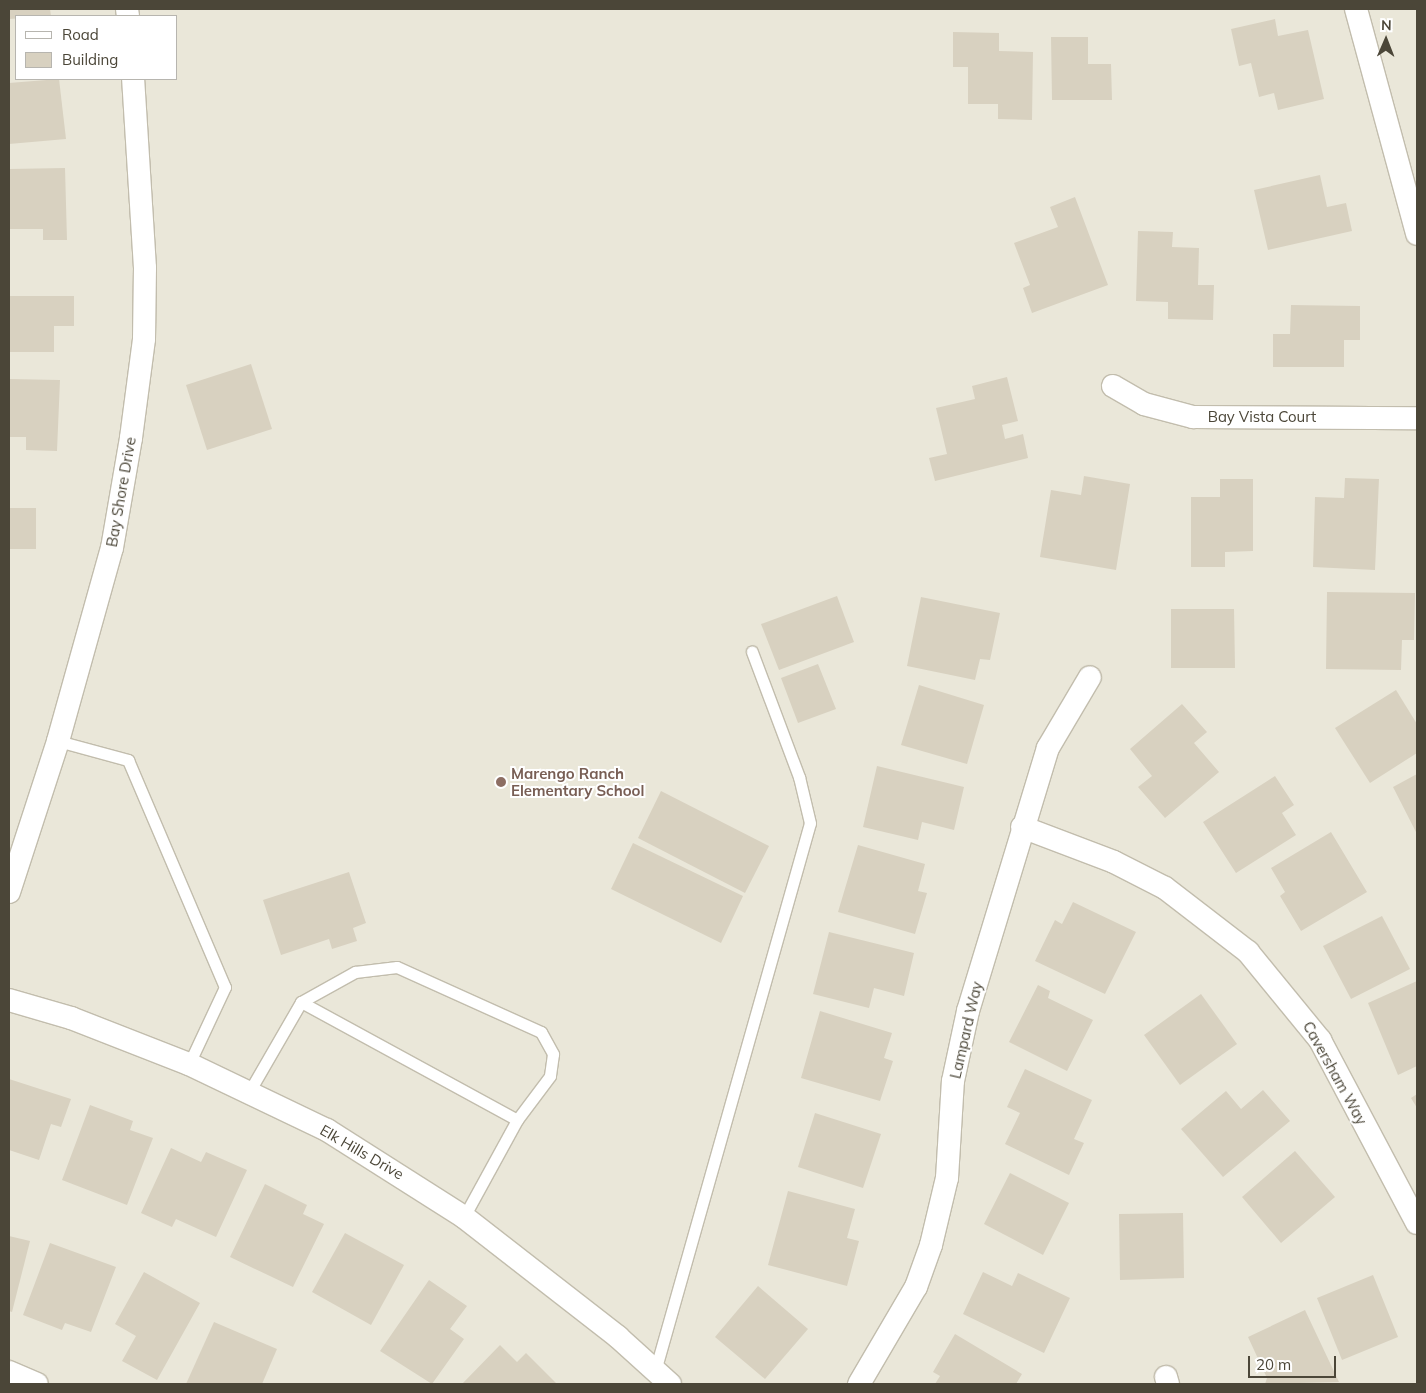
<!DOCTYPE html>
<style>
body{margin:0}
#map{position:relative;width:1426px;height:1393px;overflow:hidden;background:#f6f4ec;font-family:Mulish,sans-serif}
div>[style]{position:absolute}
.residential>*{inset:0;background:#eae7d9}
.building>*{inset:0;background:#d8d1c0}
.roads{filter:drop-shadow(1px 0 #c2bdad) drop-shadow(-1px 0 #c2bdad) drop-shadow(0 1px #c2bdad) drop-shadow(0 -1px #c2bdad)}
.lane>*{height:11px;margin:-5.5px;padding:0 5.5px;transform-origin:5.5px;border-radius:5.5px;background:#fff}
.street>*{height:22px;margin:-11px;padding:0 11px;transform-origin:11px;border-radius:11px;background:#fff}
.dots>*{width:14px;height:14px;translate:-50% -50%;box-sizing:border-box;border:2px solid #fff;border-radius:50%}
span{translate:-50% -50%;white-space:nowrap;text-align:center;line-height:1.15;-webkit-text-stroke:4px #fff;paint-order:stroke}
.street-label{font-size:15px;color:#4b4638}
.education-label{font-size:15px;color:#785e54;font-weight:700}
.left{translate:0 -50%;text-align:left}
.frame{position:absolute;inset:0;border:10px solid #4b4638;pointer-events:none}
.legend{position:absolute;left:15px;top:15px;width:162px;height:65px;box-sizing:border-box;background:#fff;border:1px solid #b7b5af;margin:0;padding:6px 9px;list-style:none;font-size:15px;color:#4b4638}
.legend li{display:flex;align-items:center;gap:10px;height:25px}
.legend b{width:25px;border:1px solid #b7b5af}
.north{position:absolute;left:1361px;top:15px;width:50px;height:50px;-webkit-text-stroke:4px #fff;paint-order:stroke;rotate:1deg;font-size:14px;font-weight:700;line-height:20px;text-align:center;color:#4b4638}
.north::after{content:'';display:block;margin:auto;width:18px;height:22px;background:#4b4638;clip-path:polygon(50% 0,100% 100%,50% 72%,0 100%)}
.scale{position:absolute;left:1248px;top:1356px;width:88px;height:22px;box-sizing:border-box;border:2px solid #4b4638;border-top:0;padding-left:6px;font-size:15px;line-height:18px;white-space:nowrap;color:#4b4638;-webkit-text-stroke:4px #fff;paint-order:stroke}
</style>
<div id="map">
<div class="residential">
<i style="clip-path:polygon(evenodd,9px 9px,1417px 9px,1417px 1384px,9px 1384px,9px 9px,16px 16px,176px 16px,176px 79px,16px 79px,16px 16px)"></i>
</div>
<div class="building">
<i style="clip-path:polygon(9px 9px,50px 9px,51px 16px,9px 19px)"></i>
<i style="clip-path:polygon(1275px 19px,1278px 36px,1308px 30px,1324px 99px,1278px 110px,1274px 93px,1259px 97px,1251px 63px,1239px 66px,1231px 29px)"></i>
<i style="clip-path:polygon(953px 32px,999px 33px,999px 51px,1033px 52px,1032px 120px,998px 119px,998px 104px,968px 104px,968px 67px,953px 67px)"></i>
<i style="clip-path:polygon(1051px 37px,1088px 37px,1088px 64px,1111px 64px,1112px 100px,1052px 100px)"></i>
<i style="clip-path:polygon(59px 79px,66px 139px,9px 144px,9px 83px)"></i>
<i style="clip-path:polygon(65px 168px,67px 240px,43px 240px,43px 229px,9px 229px,9px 169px)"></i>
<i style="clip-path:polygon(1320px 175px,1327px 207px,1346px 203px,1352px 231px,1268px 250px,1254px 190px)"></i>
<i style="clip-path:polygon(1075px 197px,1108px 285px,1032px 313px,1023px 288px,1030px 285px,1014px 243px,1058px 227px,1050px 207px)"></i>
<i style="clip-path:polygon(1138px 231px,1173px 232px,1172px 247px,1199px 248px,1198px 285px,1214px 285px,1213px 320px,1168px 319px,1168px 302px,1136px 301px)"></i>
<i style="clip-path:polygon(9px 296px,74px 296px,74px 326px,54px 326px,54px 352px,9px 352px)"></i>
<i style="clip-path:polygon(1291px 305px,1360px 306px,1360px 340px,1344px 340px,1344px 367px,1273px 367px,1273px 334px,1290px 334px)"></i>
<i style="clip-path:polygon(251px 364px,272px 429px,207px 450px,186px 385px)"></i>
<i style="clip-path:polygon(1007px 377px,1018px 421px,1002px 425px,1005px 439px,1023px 434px,1028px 458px,935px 481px,929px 458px,947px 454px,936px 408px,975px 399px,972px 386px)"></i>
<i style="clip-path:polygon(9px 379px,60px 380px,57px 451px,26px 450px,26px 437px,9px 437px)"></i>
<i style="clip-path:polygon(1084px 476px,1130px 484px,1116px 570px,1040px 557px,1051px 490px,1081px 495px)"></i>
<i style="clip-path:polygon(1345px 478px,1379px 479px,1375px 570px,1313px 567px,1315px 497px,1344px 498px)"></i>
<i style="clip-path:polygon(1220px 479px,1253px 479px,1253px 551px,1225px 552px,1225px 567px,1191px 567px,1191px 497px,1220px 497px)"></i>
<i style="clip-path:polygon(9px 508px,36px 508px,36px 549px,9px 549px)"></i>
<i style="clip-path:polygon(1327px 592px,1415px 593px,1414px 640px,1402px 640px,1401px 670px,1326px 669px)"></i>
<i style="clip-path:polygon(837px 596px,854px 642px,779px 670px,761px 624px)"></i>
<i style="clip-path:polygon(921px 597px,1000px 613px,990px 660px,980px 659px,975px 680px,907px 666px)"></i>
<i style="clip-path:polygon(1171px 609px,1234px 609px,1235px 668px,1171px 668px)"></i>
<i style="clip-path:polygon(818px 664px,836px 709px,798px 723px,781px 678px)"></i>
<i style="clip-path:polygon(919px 685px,984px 705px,967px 764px,901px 745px)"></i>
<i style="clip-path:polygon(1396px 690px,1417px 724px,1417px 753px,1370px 783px,1335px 728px)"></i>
<i style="clip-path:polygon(1182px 704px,1207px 732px,1194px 743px,1219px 772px,1165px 818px,1138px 787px,1152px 776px,1130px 749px)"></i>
<i style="clip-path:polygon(877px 766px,964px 787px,954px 830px,922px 822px,918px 840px,863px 827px)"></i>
<i style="clip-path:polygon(1417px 774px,1417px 834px,1393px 787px)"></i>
<i style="clip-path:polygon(1275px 776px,1294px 805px,1282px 813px,1296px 835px,1236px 873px,1203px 822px)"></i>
<i style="clip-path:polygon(661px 791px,769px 846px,745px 893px,638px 838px)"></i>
<i style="clip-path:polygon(1331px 832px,1367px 892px,1301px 931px,1280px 896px,1285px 892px,1271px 868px)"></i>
<i style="clip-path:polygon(633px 843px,743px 896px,721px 943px,611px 889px)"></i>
<i style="clip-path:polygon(858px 845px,925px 864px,918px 891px,927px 893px,915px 934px,838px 912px)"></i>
<i style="clip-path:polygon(349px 872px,366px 923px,353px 928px,357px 941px,332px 949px,329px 939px,281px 955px,263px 900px)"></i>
<i style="clip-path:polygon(1073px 902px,1136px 932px,1105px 994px,1035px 961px,1055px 920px,1062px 924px)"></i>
<i style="clip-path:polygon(1382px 916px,1410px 969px,1351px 999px,1323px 946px)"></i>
<i style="clip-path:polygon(829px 932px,914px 953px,904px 996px,874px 988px,869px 1008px,813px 994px)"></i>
<i style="clip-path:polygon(1417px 981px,1417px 1066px,1398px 1075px,1368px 1003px)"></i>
<i style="clip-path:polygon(1038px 985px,1050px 991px,1048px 998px,1093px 1020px,1067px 1071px,1009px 1042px)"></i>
<i style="clip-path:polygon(1201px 994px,1237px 1044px,1180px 1085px,1144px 1035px)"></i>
<i style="clip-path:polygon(820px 1011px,892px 1033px,884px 1058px,893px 1061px,880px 1101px,801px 1078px)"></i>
<i style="clip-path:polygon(1025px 1069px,1092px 1100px,1074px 1139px,1084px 1143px,1069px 1175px,1005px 1144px,1020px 1113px,1007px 1107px)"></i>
<i style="clip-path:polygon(9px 1079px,71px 1099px,61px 1127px,51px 1124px,39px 1160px,9px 1150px)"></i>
<i style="clip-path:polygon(1263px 1090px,1290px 1121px,1223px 1177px,1181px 1129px,1226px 1091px,1241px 1109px)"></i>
<i style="clip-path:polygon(1417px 1094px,1417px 1108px,1411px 1098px)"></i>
<i style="clip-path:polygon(90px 1105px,133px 1121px,130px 1130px,153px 1138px,127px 1205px,62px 1180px)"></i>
<i style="clip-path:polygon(815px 1113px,881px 1134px,863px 1188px,798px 1167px)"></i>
<i style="clip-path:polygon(171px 1148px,201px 1162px,206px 1152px,247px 1170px,216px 1237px,176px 1219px,172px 1227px,141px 1213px)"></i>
<i style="clip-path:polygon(1295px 1151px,1335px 1197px,1281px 1243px,1242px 1197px)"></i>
<i style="clip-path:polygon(1010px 1173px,1069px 1203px,1043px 1255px,984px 1224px)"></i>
<i style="clip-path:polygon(265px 1184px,307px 1205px,303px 1214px,324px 1224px,293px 1287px,230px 1257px)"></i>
<i style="clip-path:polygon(788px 1191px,855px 1209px,847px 1238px,859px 1241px,847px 1286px,768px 1265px)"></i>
<i style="clip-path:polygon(1183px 1213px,1184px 1278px,1120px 1280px,1119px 1214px)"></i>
<i style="clip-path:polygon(345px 1233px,404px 1265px,371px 1325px,312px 1292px)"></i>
<i style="clip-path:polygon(9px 1236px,30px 1241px,12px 1312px,9px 1311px)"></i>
<i style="clip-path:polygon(50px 1243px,116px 1267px,91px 1332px,65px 1323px,62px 1330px,23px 1315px)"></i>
<i style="clip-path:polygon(144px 1272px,200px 1303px,157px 1380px,122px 1361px,136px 1336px,115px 1324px)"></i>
<i style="clip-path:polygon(983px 1272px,1012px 1286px,1018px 1273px,1070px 1298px,1044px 1353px,963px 1314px)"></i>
<i style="clip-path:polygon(1373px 1275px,1398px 1337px,1342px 1360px,1317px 1298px)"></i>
<i style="clip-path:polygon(429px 1280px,467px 1306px,450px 1329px,464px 1339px,432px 1384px,380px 1351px)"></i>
<i style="clip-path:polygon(758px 1286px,808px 1329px,765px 1379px,715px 1337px)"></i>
<i style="clip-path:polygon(1305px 1310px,1339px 1382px,1265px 1384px,1267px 1378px,1248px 1337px)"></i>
<i style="clip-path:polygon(214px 1322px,277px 1349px,262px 1384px,186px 1384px)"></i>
<i style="clip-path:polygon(955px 1334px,1022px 1374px,1016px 1384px,935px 1384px,940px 1376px,933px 1372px)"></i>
<i style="clip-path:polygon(500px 1345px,517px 1362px,526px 1353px,557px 1384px,462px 1384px)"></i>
</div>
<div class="roads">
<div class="lane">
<i style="left:58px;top:741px;width:73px;rotate:15.2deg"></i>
<i style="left:128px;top:760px;width:247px;rotate:66.9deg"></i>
<i style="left:225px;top:987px;width:85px;rotate:115.1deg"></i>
<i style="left:301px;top:1002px;width:246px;rotate:28.6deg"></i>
<i style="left:249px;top:1092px;width:104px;rotate:-60deg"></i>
<i style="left:301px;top:1002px;width:62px;rotate:-29.1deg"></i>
<i style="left:355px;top:972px;width:42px;rotate:-6.8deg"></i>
<i style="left:397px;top:967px;width:158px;rotate:24.3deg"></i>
<i style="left:541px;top:1032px;width:25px;rotate:61deg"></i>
<i style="left:553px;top:1054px;width:22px;rotate:98deg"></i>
<i style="left:550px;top:1076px;width:55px;rotate:126.9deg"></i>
<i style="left:517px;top:1120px;width:111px;rotate:118.7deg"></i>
<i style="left:655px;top:1371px;width:569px;rotate:-74.21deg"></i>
<i style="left:810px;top:823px;width:47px;rotate:-103.4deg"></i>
<i style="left:799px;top:777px;width:134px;rotate:-110.6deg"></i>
</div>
<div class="street">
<i style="left:127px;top:9px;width:7px;rotate:82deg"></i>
<i style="left:1356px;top:9px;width:233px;rotate:74.8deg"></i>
<i style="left:1113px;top:386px;width:36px;rotate:30deg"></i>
<i style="left:1144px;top:404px;width:51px;rotate:14.9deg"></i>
<i style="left:1193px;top:417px;width:224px;rotate:0.3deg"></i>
<i style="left:1022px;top:827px;width:98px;rotate:20.8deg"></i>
<i style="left:1114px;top:862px;width:57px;rotate:27deg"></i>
<i style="left:1165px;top:888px;width:105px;rotate:37.6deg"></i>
<i style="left:1248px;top:952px;width:114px;rotate:50.7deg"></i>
<i style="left:1320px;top:1040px;width:207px;rotate:62.1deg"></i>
<i style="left:9px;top:892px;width:159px;rotate:-72deg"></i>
<i style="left:58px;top:741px;width:200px;rotate:-74.4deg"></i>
<i style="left:112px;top:548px;width:112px;rotate:-80.2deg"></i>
<i style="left:131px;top:438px;width:100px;rotate:-82.5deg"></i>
<i style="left:144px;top:339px;width:71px;rotate:-89.2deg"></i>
<i style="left:145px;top:268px;width:189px;rotate:-93.6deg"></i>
<i style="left:9px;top:1000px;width:65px;rotate:16.2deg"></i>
<i style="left:71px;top:1018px;width:127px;rotate:21.3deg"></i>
<i style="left:189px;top:1064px;width:153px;rotate:25.6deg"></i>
<i style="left:327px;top:1130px;width:162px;rotate:32.4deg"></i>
<i style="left:464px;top:1217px;width:195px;rotate:37.9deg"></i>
<i style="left:618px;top:1337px;width:70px;rotate:42.1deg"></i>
<i style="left:9px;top:1372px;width:30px;rotate:23deg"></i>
<i style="left:1166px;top:1377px;width:7px;rotate:74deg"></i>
<i style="left:859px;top:1384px;width:113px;rotate:-59.6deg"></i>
<i style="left:916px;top:1287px;width:45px;rotate:-70.3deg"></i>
<i style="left:931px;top:1245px;width:69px;rotate:-76.6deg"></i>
<i style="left:947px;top:1178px;width:97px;rotate:-86.5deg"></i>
<i style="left:953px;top:1081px;width:72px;rotate:-77.9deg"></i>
<i style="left:968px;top:1011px;width:275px;rotate:-73.1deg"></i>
<i style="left:1048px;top:748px;width:82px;rotate:-59.4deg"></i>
</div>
</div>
<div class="dots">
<i style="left:501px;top:782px;background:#8d6e63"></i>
</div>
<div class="street-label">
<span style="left:1262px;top:417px">Bay Vista Court</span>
<span style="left:121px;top:492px;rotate:-80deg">Bay Shore Drive</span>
<span style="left:966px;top:1030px;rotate:-77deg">Lampard Way</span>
<span style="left:1335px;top:1073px;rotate:61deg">Caversham Way</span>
<span style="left:362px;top:1152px;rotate:30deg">Elk Hills Drive</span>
</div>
<div class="education-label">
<span class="left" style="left:511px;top:782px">Marengo Ranch<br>Elementary School</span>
</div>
<div class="frame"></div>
<ul class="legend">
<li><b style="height:6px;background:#fff"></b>Road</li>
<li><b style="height:14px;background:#d8d1c0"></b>Building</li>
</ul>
<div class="north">N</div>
<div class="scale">20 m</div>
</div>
